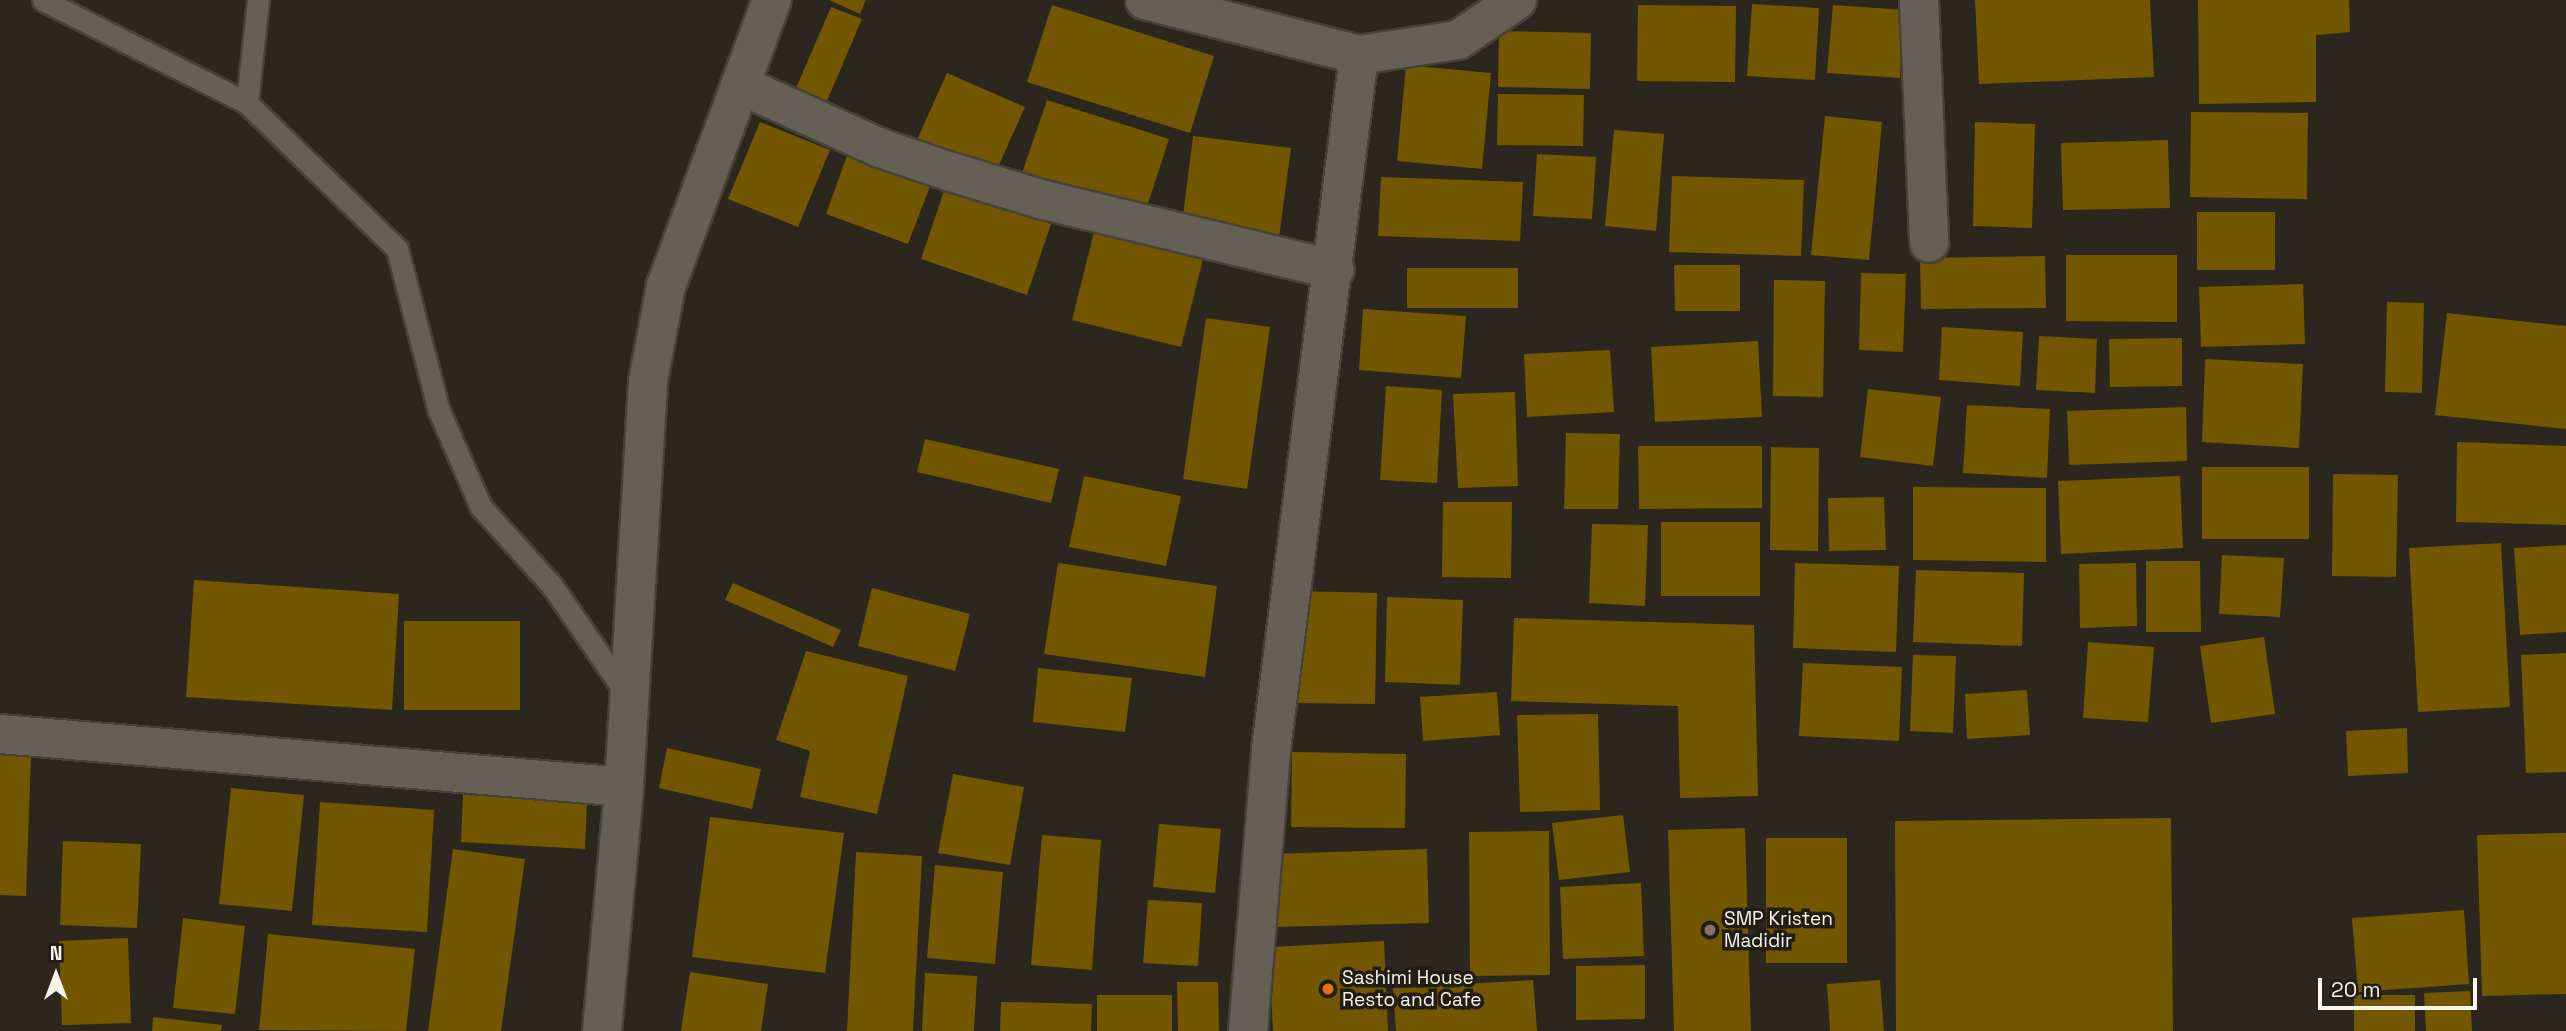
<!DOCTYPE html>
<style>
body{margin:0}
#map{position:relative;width:2566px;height:1031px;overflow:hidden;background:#2b271e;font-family:"Space Grotesk",sans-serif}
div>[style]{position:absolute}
.building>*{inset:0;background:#725600}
.roads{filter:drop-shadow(2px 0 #46423a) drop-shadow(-2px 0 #46423a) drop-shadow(0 2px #46423a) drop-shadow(0 -2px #46423a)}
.lane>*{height:21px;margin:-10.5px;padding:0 10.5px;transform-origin:10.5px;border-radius:10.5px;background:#656055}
.street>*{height:38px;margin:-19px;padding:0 19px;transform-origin:19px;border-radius:19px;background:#656055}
.dots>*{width:19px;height:19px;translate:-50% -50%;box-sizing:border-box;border:4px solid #211d14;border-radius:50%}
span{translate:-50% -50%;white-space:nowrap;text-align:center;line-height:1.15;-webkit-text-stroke:7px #211d14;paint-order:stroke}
.poi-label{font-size:19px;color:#f7f4ed}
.left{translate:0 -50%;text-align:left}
.north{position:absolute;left:21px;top:940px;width:70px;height:70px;-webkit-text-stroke:5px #211d14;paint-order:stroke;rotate:0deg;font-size:19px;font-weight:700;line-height:28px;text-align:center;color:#f7f4ed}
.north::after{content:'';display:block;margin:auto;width:24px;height:32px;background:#f7f4ed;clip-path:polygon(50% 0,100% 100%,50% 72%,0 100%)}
.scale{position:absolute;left:2318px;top:978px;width:159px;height:32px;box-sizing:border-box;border:4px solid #f7f4ed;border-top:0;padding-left:9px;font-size:21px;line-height:24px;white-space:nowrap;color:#f7f4ed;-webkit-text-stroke:5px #211d14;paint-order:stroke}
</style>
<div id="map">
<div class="building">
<i style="clip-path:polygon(829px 0,866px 0,860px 14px)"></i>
<i style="clip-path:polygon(1975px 0,2150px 0,2154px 77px,1979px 84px)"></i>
<i style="clip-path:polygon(2198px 0,2349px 0,2350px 32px,2316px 35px,2316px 102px,2199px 104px)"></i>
<i style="clip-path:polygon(1752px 4px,1819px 8px,1815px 80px,1747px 76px)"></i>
<i style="clip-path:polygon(1052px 5px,1214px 56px,1190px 133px,1027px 82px)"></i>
<i style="clip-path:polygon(1638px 5px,1736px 6px,1735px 82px,1637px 81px)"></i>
<i style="clip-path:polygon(1833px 5px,1905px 10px,1900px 78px,1827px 73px)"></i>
<i style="clip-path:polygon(831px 7px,862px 19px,821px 115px,790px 102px)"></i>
<i style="clip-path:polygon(1499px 31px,1591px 33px,1590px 89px,1498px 87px)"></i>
<i style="clip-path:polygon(1406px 65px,1491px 73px,1482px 169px,1397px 161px)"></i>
<i style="clip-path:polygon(947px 73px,1025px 107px,994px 176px,916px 142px)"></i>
<i style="clip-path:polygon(1498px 94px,1584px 95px,1583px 146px,1497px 145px)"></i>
<i style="clip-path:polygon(1047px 100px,1169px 139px,1142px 222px,1019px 182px)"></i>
<i style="clip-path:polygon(2191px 112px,2308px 113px,2307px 199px,2190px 197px)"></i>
<i style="clip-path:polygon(1825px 116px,1882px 122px,1869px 260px,1811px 255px)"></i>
<i style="clip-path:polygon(760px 122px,830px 150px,798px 227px,728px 199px)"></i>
<i style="clip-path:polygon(1975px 122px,2035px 124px,2032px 228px,1973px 226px)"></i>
<i style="clip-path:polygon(1614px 130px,1664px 134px,1656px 231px,1605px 226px)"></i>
<i style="clip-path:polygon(1193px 136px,1291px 148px,1278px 245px,1181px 232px)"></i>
<i style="clip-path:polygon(2168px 140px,2170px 208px,2063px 210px,2061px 143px)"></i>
<i style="clip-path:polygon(849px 150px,932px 181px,908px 244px,826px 214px)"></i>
<i style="clip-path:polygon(1537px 154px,1596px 157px,1592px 219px,1533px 216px)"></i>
<i style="clip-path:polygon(1672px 176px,1804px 180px,1801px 256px,1669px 252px)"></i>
<i style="clip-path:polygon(1381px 177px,1523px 182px,1520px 241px,1378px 236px)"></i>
<i style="clip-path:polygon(945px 188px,1051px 224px,1027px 295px,921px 259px)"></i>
<i style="clip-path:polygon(2197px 212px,2275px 212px,2275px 270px,2197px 270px)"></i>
<i style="clip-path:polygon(1095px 228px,1204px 255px,1181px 347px,1072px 320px)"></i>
<i style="clip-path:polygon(2066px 255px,2177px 255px,2177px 322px,2066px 321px)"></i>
<i style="clip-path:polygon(2045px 256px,2046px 308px,1921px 309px,1920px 258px)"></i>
<i style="clip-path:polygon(1674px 265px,1740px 265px,1740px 311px,1675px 311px)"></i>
<i style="clip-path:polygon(1407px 268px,1518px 268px,1518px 308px,1407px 308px)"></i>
<i style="clip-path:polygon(1861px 273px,1906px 274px,1903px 352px,1859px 350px)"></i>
<i style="clip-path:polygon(1774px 280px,1825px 281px,1823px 397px,1773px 396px)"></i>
<i style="clip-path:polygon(2303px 284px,2305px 344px,2201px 347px,2199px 287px)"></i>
<i style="clip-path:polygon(2387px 302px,2424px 303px,2422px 393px,2385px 392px)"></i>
<i style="clip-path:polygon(1363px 309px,1466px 316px,1461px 378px,1359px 370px)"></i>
<i style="clip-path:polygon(2447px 313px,2566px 326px,2566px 429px,2435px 415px)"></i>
<i style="clip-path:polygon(1206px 318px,1270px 327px,1247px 489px,1183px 479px)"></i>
<i style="clip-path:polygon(1942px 327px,2023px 332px,2020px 386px,1939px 380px)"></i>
<i style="clip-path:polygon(2039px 336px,2097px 339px,2095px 393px,2036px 390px)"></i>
<i style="clip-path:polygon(2182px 338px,2182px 386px,2110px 387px,2109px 339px)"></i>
<i style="clip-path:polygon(1758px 341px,1762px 417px,1655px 422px,1651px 347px)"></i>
<i style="clip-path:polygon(1610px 350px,1614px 412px,1527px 417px,1524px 354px)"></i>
<i style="clip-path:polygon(2205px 359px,2303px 364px,2299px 448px,2202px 442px)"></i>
<i style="clip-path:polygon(1386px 386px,1442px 390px,1437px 483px,1380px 480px)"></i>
<i style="clip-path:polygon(1868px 389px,1941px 397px,1933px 466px,1860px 457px)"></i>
<i style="clip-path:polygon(1515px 392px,1518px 486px,1458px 488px,1453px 394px)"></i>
<i style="clip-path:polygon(1967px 405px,2050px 409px,2047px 478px,1963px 473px)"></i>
<i style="clip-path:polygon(2186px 407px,2187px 461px,2069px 465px,2067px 411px)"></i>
<i style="clip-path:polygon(1566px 433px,1620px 434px,1618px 509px,1564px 509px)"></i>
<i style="clip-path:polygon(925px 439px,1059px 469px,1051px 503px,917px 472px)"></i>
<i style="clip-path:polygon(2457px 442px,2566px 446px,2566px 525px,2456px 522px)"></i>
<i style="clip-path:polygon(1638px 446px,1762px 446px,1762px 508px,1639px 509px)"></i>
<i style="clip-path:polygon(1771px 447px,1819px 448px,1818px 551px,1770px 550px)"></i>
<i style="clip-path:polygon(2202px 467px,2309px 467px,2309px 539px,2202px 539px)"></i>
<i style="clip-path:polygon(2333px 474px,2398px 475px,2396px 577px,2332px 576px)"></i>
<i style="clip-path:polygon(1084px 476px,1181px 496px,1166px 566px,1069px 547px)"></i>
<i style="clip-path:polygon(2180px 476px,2183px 548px,2061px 554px,2058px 481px)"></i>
<i style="clip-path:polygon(1913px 487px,2046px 488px,2046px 562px,1913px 560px)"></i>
<i style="clip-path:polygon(1884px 497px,1886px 550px,1829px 551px,1828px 498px)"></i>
<i style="clip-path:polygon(1443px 502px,1512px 502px,1511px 578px,1442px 577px)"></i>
<i style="clip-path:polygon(1661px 522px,1760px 522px,1760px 596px,1661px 596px)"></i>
<i style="clip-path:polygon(1592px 524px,1648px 525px,1645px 606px,1589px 603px)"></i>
<i style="clip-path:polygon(2501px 543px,2510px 707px,2418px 712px,2409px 548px)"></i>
<i style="clip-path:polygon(2566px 545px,2566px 632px,2520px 635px,2514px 548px)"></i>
<i style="clip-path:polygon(2222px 555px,2284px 558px,2280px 617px,2219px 614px)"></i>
<i style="clip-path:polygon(2146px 561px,2200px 561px,2201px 632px,2146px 632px)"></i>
<i style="clip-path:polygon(1058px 563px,1217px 586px,1205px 677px,1044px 654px)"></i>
<i style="clip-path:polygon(1795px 563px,1899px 566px,1896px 652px,1793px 648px)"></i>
<i style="clip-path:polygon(2136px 563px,2137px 626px,2080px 628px,2079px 564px)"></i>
<i style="clip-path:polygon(1916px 570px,2024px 573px,2022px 646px,1913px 642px)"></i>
<i style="clip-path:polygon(194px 580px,399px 594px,392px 710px,186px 697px)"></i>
<i style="clip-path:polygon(733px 583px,841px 630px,833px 647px,725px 600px)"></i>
<i style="clip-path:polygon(872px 588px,970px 614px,955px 671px,858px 646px)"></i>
<i style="clip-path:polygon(1298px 591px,1377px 593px,1375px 704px,1296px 703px)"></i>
<i style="clip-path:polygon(1387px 597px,1463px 600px,1460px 685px,1385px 682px)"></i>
<i style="clip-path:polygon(1514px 618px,1754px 625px,1758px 796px,1680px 798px,1678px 706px,1511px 701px)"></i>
<i style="clip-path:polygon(404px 621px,520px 621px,520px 710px,404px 710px)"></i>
<i style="clip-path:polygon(2264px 637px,2275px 714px,2211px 723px,2200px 646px)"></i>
<i style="clip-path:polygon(2088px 642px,2154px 647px,2148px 722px,2083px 718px)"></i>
<i style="clip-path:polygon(806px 651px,908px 676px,877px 814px,800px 797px,810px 751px,776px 740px)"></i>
<i style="clip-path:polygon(2566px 653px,2566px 772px,2526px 773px,2521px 655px)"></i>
<i style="clip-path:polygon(1913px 655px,1956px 656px,1953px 733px,1910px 731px)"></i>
<i style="clip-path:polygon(1803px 663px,1902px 667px,1899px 741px,1799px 736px)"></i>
<i style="clip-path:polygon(1038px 668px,1132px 678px,1125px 732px,1033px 722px)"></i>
<i style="clip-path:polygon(2027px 690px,2030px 735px,1967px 739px,1965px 694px)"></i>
<i style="clip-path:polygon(1497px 692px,1500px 735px,1423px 741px,1420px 697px)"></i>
<i style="clip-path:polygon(1598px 714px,1600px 810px,1520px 812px,1517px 715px)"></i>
<i style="clip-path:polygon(2407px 728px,2408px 773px,2348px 776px,2346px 731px)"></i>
<i style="clip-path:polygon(667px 748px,761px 769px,752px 809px,659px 788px)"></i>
<i style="clip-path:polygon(1292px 752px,1406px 754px,1405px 828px,1291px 827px)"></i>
<i style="clip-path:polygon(0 755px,31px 756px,26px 896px,0 895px)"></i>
<i style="clip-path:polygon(953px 774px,1024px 787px,1010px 865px,938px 853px)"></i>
<i style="clip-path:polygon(231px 788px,304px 795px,292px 911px,219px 904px)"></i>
<i style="clip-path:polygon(463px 795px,587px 800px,585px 849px,461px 842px)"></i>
<i style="clip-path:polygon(320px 802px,434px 810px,427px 932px,312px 925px)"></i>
<i style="clip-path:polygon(1623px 815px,1630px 872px,1559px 880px,1552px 823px)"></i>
<i style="clip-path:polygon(710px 817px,844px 833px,825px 973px,692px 957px)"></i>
<i style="clip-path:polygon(2171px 818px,2173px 1031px,1896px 1031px,1895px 821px)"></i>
<i style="clip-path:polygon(1159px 824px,1221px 829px,1215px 893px,1153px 887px)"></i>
<i style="clip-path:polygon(1745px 828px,1751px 1031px,1674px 1031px,1668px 830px)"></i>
<i style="clip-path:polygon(1549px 831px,1550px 975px,1470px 976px,1469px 832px)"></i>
<i style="clip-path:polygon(2566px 833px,2566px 994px,2482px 996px,2477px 835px)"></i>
<i style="clip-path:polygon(1042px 835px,1101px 840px,1092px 970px,1031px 965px)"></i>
<i style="clip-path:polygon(1766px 838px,1847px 838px,1847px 963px,1766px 963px)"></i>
<i style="clip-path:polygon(63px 841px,141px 844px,137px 928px,60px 925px)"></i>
<i style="clip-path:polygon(453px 849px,525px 859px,501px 1031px,428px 1031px)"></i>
<i style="clip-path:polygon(1427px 849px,1429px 923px,1272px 927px,1270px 854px)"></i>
<i style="clip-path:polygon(856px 852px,922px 856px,913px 1031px,847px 1031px)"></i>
<i style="clip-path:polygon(935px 865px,1003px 872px,995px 964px,927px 958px)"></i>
<i style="clip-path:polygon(1641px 883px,1644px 956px,1563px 959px,1560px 887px)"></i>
<i style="clip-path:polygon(1148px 900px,1202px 903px,1198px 966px,1143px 963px)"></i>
<i style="clip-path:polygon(2464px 910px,2469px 984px,2358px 992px,2352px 918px)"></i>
<i style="clip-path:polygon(183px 918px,245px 926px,235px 1014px,173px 1008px)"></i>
<i style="clip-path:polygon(268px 934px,415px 949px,406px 1031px,259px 1030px)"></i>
<i style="clip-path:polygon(128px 938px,131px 1023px,62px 1025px,59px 941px)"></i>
<i style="clip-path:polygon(1384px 941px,1388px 1031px,1273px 1031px,1269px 947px)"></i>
<i style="clip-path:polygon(1645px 965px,1645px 1019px,1576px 1020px,1576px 966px)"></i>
<i style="clip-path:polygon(690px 972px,768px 984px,761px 1031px,681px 1031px)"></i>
<i style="clip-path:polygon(925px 973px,977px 976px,974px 1031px,922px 1031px)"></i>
<i style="clip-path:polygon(1533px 980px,1537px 1031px,1396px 1031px,1393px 988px)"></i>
<i style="clip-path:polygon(1880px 980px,1884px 1031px,1830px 1031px,1827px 984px)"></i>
<i style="clip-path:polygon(1177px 982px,1218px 982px,1219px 1031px,1178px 1031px)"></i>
<i style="clip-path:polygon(2470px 991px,2472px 1031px,2426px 1031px,2424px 993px)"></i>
<i style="clip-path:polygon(1097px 995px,1172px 995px,1172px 1031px,1097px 1031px)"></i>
<i style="clip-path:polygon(2354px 995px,2415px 995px,2415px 1031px,2354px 1031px)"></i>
<i style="clip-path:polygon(1001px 1002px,1092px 1004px,1091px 1031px,1000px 1031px)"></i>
<i style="clip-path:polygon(153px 1017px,222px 1025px,221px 1031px,152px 1031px)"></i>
</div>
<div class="roads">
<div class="lane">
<i style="left:43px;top:0;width:229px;rotate:26.8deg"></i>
<i style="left:247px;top:103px;width:209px;rotate:44.2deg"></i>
<i style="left:397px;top:249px;width:167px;rotate:75.5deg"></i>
<i style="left:439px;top:411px;width:105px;rotate:66.4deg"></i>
<i style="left:481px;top:507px;width:108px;rotate:48deg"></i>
<i style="left:553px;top:587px;width:132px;rotate:55.5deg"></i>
<i style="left:247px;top:103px;width:104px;rotate:-83.9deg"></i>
</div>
<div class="street">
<i style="left:1145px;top:0;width:221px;rotate:14.4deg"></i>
<i style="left:1359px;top:55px;width:100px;rotate:-8.6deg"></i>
<i style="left:1458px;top:40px;width:71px;rotate:-34.1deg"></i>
<i style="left:1919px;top:0;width:243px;rotate:87.6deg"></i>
<i style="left:740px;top:85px;width:154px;rotate:24.2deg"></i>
<i style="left:880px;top:148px;width:75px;rotate:18.7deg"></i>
<i style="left:951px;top:172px;width:97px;rotate:16.8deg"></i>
<i style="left:1044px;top:200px;width:299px;rotate:13.5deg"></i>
<i style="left:0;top:734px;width:626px;rotate:4.85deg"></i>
<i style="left:602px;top:1031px;width:245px;rotate:-84.8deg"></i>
<i style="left:624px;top:787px;width:407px;rotate:-86.6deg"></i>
<i style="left:648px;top:381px;width:97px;rotate:-79.3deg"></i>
<i style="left:666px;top:286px;width:305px;rotate:-69.7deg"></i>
<i style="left:1248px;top:1031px;width:283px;rotate:-85.3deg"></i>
<i style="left:1271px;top:749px;width:700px;rotate:-82.77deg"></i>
</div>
</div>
<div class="dots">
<i style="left:1710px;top:930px;background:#8d6e63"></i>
<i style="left:1328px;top:989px;background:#e8710a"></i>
</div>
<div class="poi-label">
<span class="left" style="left:1724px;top:930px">SMP Kristen<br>Madidir</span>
<span class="left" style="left:1342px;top:989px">Sashimi House<br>Resto and Cafe</span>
</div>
<div class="north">N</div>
<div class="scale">20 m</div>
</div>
